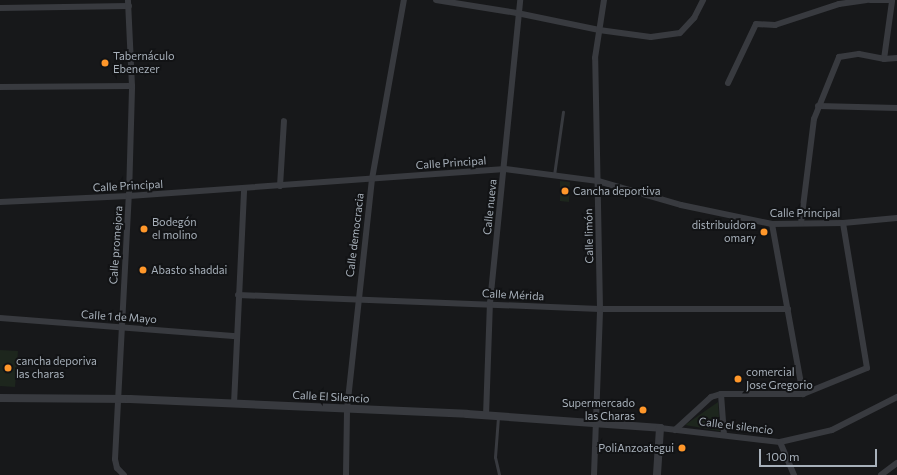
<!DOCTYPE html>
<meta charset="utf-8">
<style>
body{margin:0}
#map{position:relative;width:897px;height:475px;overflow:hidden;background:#17181a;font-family:Commissioner,sans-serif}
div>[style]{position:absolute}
.green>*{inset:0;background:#1d261d}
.service>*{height:3px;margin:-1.5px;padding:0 1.5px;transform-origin:1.5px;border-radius:1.5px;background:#383a3f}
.minor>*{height:6px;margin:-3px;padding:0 3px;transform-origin:3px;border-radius:3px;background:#383a3f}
.tertiary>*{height:8px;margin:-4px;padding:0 4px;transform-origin:4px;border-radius:4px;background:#383a3f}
.dots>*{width:11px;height:11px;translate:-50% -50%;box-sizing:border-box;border:2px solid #121315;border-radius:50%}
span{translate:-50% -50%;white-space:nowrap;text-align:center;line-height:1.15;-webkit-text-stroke:4px #121315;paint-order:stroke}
.poi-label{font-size:11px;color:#a8b1bb}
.left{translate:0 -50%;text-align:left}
.right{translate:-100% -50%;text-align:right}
.street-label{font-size:11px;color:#a8b1bb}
.scale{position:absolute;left:759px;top:449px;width:118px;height:18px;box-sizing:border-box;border:2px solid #a8b1bb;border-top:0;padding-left:5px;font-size:12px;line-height:14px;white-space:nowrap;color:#a8b1bb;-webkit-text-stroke:3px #121315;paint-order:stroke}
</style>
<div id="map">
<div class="green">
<i style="clip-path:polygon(560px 181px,570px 182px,569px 202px,560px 201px)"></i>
<i style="clip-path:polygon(0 350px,18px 351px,15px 387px,0 386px)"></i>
<i style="clip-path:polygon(718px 402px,720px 431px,685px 425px)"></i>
</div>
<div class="service">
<i style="left:554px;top:175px;width:64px;rotate:-81.9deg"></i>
<i style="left:498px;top:417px;width:40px;rotate:94.3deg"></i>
<i style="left:495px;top:457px;width:18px;rotate:77deg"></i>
</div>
<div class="minor">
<i style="left:436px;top:0;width:82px;rotate:9.1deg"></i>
<i style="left:517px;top:13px;width:84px;rotate:11.7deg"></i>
<i style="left:599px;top:30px;width:52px;rotate:7.7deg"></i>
<i style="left:651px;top:37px;width:29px;rotate:-8deg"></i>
<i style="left:680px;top:33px;width:21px;rotate:-47deg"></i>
<i style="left:694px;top:18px;width:20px;rotate:-63deg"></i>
<i style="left:870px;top:0;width:22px"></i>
<i style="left:0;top:8px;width:129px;rotate:-0.9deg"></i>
<i style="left:884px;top:59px;width:59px;rotate:-82.1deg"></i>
<i style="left:728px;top:83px;width:65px;rotate:-64.6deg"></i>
<i style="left:756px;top:24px;width:19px;rotate:3deg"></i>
<i style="left:775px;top:25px;width:67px;rotate:-18.2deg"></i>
<i style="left:839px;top:4px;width:28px;rotate:-8deg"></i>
<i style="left:0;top:87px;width:132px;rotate:-0.4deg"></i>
<i style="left:818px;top:106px;width:79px;rotate:1.5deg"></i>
<i style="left:280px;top:186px;width:65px;rotate:-86.5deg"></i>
<i style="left:0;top:202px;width:129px;rotate:-2.7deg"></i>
<i style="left:129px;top:196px;width:377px;rotate:-4.1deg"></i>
<i style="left:505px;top:169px;width:94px;rotate:7.4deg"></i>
<i style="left:598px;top:181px;width:86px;rotate:16.1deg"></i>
<i style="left:681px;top:205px;width:93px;rotate:11.8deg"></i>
<i style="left:772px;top:224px;width:71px;rotate:-0.8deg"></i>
<i style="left:843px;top:223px;width:54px;rotate:-5.3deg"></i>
<i style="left:801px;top:223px;width:105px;rotate:-82.9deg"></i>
<i style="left:814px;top:119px;width:67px;rotate:-68deg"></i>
<i style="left:839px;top:57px;width:20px;rotate:-9deg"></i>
<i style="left:859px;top:54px;width:25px;rotate:11deg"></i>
<i style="left:884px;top:59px;width:13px;rotate:-4deg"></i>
<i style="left:772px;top:224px;width:173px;rotate:79.7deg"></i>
<i style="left:238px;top:295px;width:362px;rotate:2.2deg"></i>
<i style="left:600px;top:309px;width:188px"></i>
<i style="left:0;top:318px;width:237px;rotate:4.4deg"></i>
<i style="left:721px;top:394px;width:41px;rotate:85.8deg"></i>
<i style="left:234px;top:404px;width:216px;rotate:-87.3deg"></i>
<i style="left:486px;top:416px;width:113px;rotate:-88deg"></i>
<i style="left:490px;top:303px;width:304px;rotate:-84.3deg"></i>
<i style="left:660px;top:428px;width:121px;rotate:6.7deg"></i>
<i style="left:780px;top:442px;width:53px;rotate:-13deg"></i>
<i style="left:832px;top:430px;width:73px;rotate:-26.9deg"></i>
<i style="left:675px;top:430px;width:49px;rotate:-42.5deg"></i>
<i style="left:711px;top:397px;width:10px;rotate:-17deg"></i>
<i style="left:721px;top:394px;width:82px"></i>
<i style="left:803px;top:394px;width:69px;rotate:-22.1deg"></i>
<i style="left:867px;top:368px;width:147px;rotate:-99.4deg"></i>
<i style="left:780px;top:442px;width:36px;rotate:67deg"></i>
<i style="left:124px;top:475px;width:10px;rotate:-135deg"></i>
<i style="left:117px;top:468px;width:9px;rotate:-103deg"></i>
<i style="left:115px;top:459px;width:263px;rotate:-87deg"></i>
<i style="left:129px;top:196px;width:110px;rotate:-88.4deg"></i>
<i style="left:132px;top:86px;width:86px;rotate:-92.7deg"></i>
<i style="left:346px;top:475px;width:66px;rotate:-89.1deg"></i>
<i style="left:347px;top:409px;width:231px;rotate:-83.8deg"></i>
<i style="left:372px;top:179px;width:182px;rotate:-79.9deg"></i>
<i style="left:594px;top:475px;width:166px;rotate:-87.9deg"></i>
<i style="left:600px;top:309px;width:251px;rotate:-91.1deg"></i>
<i style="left:595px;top:58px;width:59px;rotate:-81.2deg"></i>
<i style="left:881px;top:475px;width:20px;rotate:-37deg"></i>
</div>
<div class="tertiary">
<i style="left:0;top:398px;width:130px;rotate:0.4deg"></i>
<i style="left:130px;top:399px;width:337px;rotate:2.5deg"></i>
<i style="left:467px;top:414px;width:194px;rotate:4.1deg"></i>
<i style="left:660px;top:428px;width:47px;rotate:93.7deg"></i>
</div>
<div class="dots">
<i style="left:105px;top:63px;background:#ff972a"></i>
<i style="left:565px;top:191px;background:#ff972a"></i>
<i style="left:144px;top:229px;background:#ff972a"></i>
<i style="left:764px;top:232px;background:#ff972a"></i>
<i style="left:143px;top:270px;background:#ff972a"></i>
<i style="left:8px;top:368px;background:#ff972a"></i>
<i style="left:738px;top:379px;background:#ff972a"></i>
<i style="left:643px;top:410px;background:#ff972a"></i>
<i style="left:682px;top:448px;background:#ff972a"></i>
</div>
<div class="poi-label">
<span class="left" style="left:113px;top:63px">Tabernáculo<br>Ebenezer</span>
<span class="left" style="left:573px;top:191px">Cancha deportiva</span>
<span class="left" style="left:152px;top:229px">Bodegón<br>el molino</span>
<span class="right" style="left:756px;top:232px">distribuidora<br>omary</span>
<span class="left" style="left:151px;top:270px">Abasto shaddai</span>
<span class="left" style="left:16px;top:368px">cancha deporiva<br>las charas</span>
<span class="left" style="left:746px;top:379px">comercial<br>Jose Gregorio</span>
<span class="right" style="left:635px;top:410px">Supermercado<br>las Charas</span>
<span class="right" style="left:674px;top:448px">PoliAnzoategui</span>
</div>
<div class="street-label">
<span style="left:451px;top:163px;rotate:-4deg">Calle Principal</span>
<span style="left:128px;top:186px;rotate:-3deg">Calle Principal</span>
<span style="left:490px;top:207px;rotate:-84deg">Calle nueva</span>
<span style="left:805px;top:213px">Calle Principal</span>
<span style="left:355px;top:235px;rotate:-83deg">Calle democracia</span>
<span style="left:589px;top:236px;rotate:-91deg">Calle limón</span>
<span style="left:116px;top:245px;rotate:-86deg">Calle promejora</span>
<span style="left:513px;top:295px;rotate:3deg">Calle Mérida</span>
<span style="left:119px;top:317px;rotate:4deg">Calle 1 de Mayo</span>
<span style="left:331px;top:397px;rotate:3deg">Calle El Silencio</span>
<span style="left:736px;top:426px;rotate:7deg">Calle el silencio</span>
</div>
<div class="scale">100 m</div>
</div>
